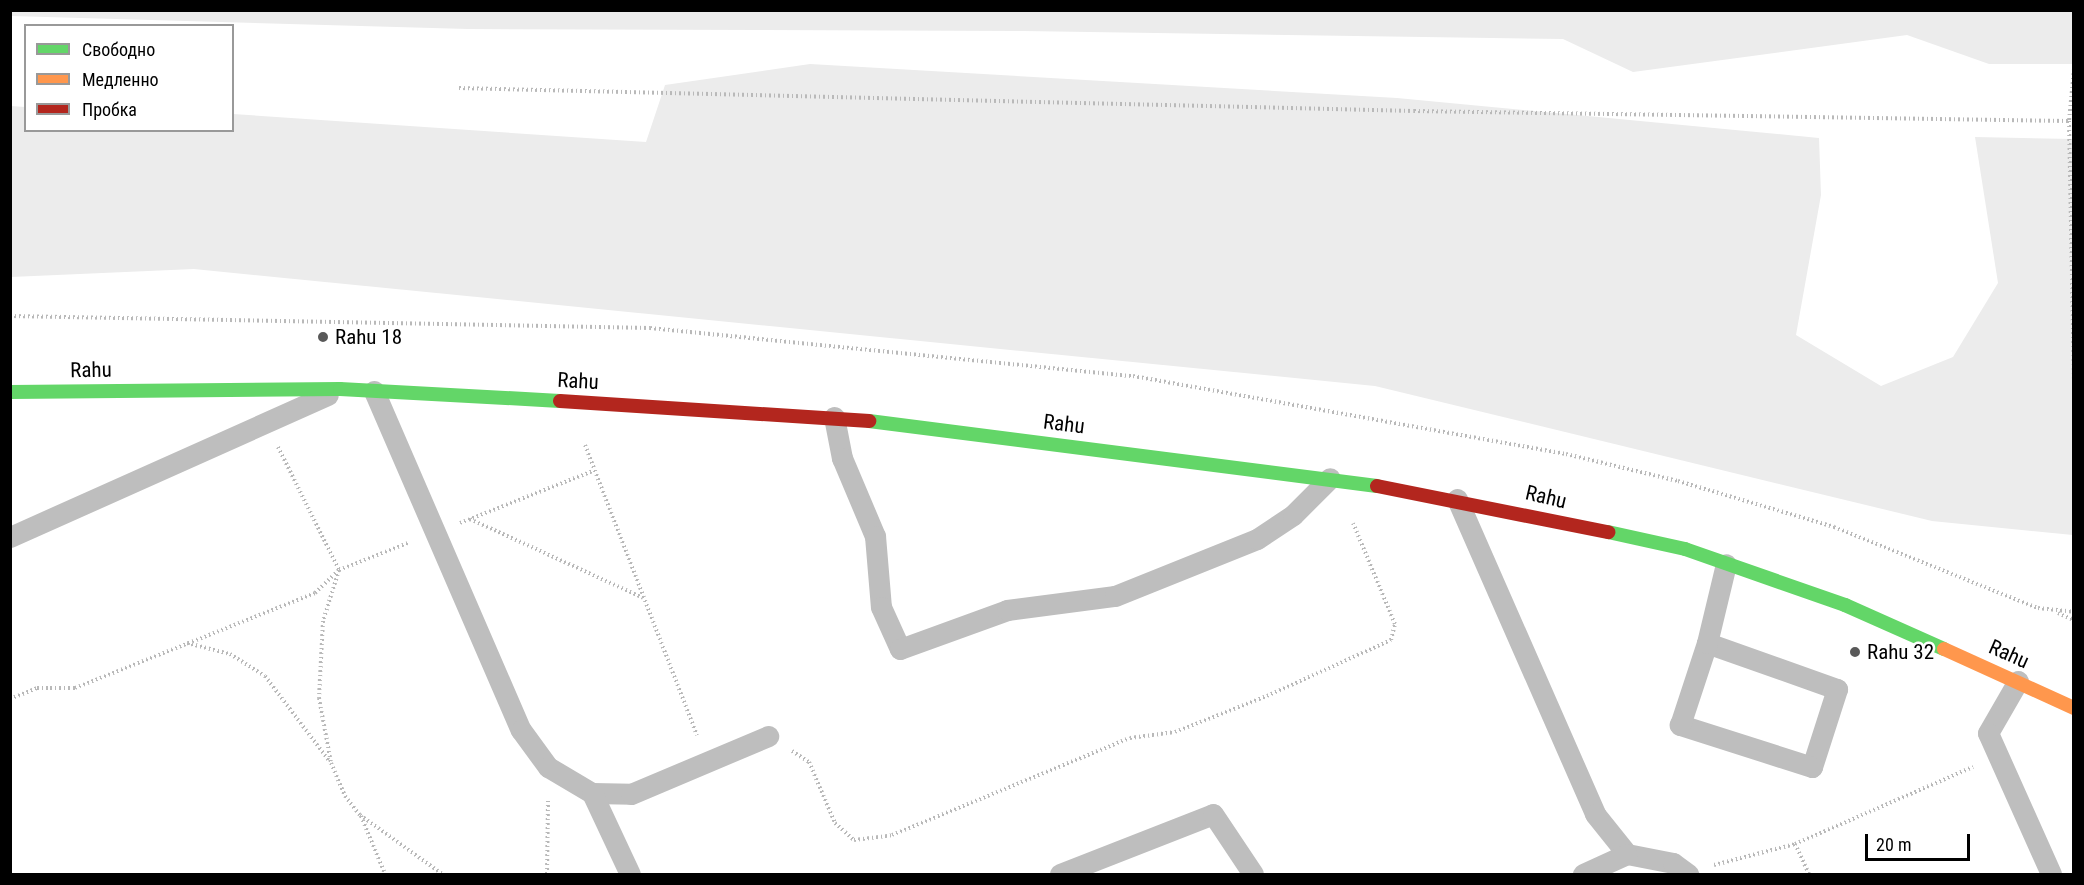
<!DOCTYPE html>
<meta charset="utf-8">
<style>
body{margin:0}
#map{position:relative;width:2084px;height:885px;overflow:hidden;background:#fff;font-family:"Roboto Condensed",sans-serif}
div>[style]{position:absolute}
.green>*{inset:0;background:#ececec}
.path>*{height:4px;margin-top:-2px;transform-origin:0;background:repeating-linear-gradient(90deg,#b9b9b9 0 1.5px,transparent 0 4.5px)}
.lane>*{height:21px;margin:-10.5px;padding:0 10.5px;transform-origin:10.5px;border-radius:10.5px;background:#bebebe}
.fast>*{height:14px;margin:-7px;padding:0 7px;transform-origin:7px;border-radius:7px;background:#63d668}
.slow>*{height:14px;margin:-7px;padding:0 7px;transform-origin:7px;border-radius:7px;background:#ff974d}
.jam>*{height:14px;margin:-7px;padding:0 7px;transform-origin:7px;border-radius:7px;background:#b3261e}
.dots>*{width:16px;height:16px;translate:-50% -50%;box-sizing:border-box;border:3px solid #fff;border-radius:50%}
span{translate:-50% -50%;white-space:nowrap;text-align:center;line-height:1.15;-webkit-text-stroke:5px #fff;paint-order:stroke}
.poi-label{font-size:21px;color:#000}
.left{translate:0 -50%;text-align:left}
.street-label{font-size:21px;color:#000}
.frame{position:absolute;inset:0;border:12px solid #000;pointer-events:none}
.legend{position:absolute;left:24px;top:24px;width:210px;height:108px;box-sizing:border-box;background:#fff;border:2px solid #999;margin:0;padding:8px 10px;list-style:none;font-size:18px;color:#000}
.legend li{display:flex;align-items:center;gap:12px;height:30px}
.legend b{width:30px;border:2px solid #999}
.scale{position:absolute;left:1865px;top:834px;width:105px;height:27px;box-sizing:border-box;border:3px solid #000;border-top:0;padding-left:8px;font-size:18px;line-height:21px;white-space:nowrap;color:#000;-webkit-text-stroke:4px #fff;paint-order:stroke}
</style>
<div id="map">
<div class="green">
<i style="clip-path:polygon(11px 10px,2073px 10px,2074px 64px,1989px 64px,1907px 35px,1633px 72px,1563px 39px,1023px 31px,468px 29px,11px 16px)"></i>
<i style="clip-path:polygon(810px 64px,1397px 98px,1819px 138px,1821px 195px,1796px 335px,1881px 386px,1953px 357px,1998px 283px,1975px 137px,2073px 139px,2073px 535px,1932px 521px,1375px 386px,194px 269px,11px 277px,11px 106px,25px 107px,26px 130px,232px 130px,233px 114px,646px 142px,665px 85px)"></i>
</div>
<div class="path">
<i style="left:2074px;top:69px;width:52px;rotate:95.5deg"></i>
<i style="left:2069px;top:121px;width:258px;rotate:88.9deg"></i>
<i style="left:459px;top:88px;width:955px;rotate:1.38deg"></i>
<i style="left:1414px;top:111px;width:655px;rotate:0.87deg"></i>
<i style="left:10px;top:316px;width:640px;rotate:1.07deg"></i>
<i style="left:650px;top:328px;width:485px;rotate:5.7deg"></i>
<i style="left:1133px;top:376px;width:440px;rotate:10.2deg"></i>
<i style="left:1566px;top:454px;width:115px;rotate:13.6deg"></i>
<i style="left:1678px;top:481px;width:163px;rotate:16.4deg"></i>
<i style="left:1834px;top:527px;width:219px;rotate:21.7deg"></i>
<i style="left:2038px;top:608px;width:36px;rotate:6deg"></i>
<i style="left:585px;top:445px;width:311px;rotate:68.9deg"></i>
<i style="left:278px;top:447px;width:137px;rotate:63.6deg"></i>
<i style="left:339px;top:570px;width:53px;rotate:107.4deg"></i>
<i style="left:323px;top:621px;width:77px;rotate:93deg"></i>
<i style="left:319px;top:698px;width:66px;rotate:79.5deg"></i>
<i style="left:331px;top:763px;width:36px;rotate:67deg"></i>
<i style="left:345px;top:796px;width:24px;rotate:52deg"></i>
<i style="left:360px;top:815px;width:101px;rotate:35.7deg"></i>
<i style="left:470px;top:519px;width:190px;rotate:24.5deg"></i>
<i style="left:460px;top:523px;width:143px;rotate:-21.4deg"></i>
<i style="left:2058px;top:613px;width:17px;rotate:24deg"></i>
<i style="left:187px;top:643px;width:44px;rotate:14.3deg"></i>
<i style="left:230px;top:654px;width:41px;rotate:32.2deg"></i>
<i style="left:265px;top:676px;width:108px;rotate:52.9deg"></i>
<i style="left:10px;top:699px;width:29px;rotate:-22deg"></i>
<i style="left:37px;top:688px;width:38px"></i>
<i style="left:75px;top:688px;width:258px;rotate:-21.6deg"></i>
<i style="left:315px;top:593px;width:33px;rotate:-44deg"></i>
<i style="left:339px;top:570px;width:74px;rotate:-21.4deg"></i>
<i style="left:792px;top:751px;width:20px;rotate:33deg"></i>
<i style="left:809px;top:762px;width:66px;rotate:66.9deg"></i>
<i style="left:835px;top:823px;width:25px;rotate:42deg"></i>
<i style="left:854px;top:840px;width:38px;rotate:-7deg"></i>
<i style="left:892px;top:835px;width:257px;rotate:-22.2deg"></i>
<i style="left:1130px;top:738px;width:45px;rotate:-7.6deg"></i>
<i style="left:1175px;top:732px;width:99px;rotate:-21.4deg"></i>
<i style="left:1267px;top:696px;width:136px;rotate:-24.3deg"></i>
<i style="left:1391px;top:640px;width:16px;rotate:-76deg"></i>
<i style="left:1395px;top:624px;width:109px;rotate:-112.6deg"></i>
<i style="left:361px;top:816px;width:63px;rotate:67.5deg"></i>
<i style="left:1795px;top:844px;width:33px;rotate:65deg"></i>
<i style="left:1714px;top:865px;width:84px;rotate:-14.5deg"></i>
<i style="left:1795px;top:844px;width:194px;rotate:-23.4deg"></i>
<i style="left:547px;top:874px;width:73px;rotate:-89.2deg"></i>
</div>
<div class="lane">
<i style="left:374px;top:391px;width:369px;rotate:66.6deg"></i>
<i style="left:521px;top:730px;width:46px;rotate:53.9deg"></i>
<i style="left:548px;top:767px;width:51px;rotate:30.6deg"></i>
<i style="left:592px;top:793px;width:39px;rotate:1deg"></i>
<i style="left:631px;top:794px;width:149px;rotate:-22.9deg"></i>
<i style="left:834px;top:417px;width:42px;rotate:79deg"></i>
<i style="left:842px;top:458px;width:85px;rotate:67.1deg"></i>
<i style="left:875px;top:536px;width:71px;rotate:85.2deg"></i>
<i style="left:881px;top:607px;width:46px;rotate:65.7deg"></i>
<i style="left:900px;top:649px;width:114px;rotate:-20deg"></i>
<i style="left:1007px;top:610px;width:109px;rotate:-7.4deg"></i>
<i style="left:1115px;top:596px;width:153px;rotate:-21.9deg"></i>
<i style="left:1257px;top:539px;width:43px;rotate:-33.7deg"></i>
<i style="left:1293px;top:515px;width:52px;rotate:-45deg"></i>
<i style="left:1457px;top:499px;width:344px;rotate:66.3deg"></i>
<i style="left:1595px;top:814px;width:51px;rotate:51.3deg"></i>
<i style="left:1627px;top:854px;width:47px;rotate:11.1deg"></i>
<i style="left:1673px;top:863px;width:19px;rotate:36deg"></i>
<i style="left:10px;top:537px;width:348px;rotate:-24.1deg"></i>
<i style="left:1707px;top:643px;width:138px;rotate:19.5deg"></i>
<i style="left:1837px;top:689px;width:82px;rotate:107.8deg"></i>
<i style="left:1812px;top:767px;width:139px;rotate:-162.3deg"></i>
<i style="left:1680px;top:725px;width:86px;rotate:-71.8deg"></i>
<i style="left:1707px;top:643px;width:81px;rotate:-76.5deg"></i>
<i style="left:2018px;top:681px;width:60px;rotate:120deg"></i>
<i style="left:1988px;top:733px;width:154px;rotate:65.9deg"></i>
<i style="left:592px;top:793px;width:89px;rotate:64.9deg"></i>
<i style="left:1060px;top:874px;width:164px;rotate:-21.4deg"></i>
<i style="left:1213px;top:814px;width:72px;rotate:56.3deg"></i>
<i style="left:1583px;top:874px;width:48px;rotate:-24.4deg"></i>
</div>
<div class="fast">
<i style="left:10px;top:392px;width:330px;rotate:-0.5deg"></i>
<i style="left:340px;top:389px;width:220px;rotate:3.1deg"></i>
<i style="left:869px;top:421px;width:512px;rotate:7.29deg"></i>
<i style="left:1608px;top:532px;width:79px;rotate:12.4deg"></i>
<i style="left:1685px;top:549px;width:170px;rotate:19.3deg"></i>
<i style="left:1845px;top:605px;width:108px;rotate:24deg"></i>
</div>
<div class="slow">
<i style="left:1944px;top:649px;width:143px;rotate:24.4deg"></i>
</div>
<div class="jam">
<i style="left:560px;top:401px;width:310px;rotate:3.7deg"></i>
<i style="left:1377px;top:486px;width:236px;rotate:11.3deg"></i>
</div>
<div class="dots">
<i style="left:323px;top:337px;background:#595959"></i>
<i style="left:1855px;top:652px;background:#595959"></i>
</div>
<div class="poi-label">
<span class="left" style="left:335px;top:337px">Rahu 18</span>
<span class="left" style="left:1867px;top:652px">Rahu 32</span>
</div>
<div class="street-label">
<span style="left:91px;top:370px;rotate:-1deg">Rahu</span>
<span style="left:578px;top:381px;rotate:3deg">Rahu</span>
<span style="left:1064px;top:424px;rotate:7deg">Rahu</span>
<span style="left:1546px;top:497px;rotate:13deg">Rahu</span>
<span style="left:2009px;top:654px;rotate:24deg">Rahu</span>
</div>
<div class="frame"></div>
<ul class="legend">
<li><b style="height:8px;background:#63d668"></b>Свободно</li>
<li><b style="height:8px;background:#ff974d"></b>Медленно</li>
<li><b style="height:8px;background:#b3261e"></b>Пробка</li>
</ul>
<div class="scale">20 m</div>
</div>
